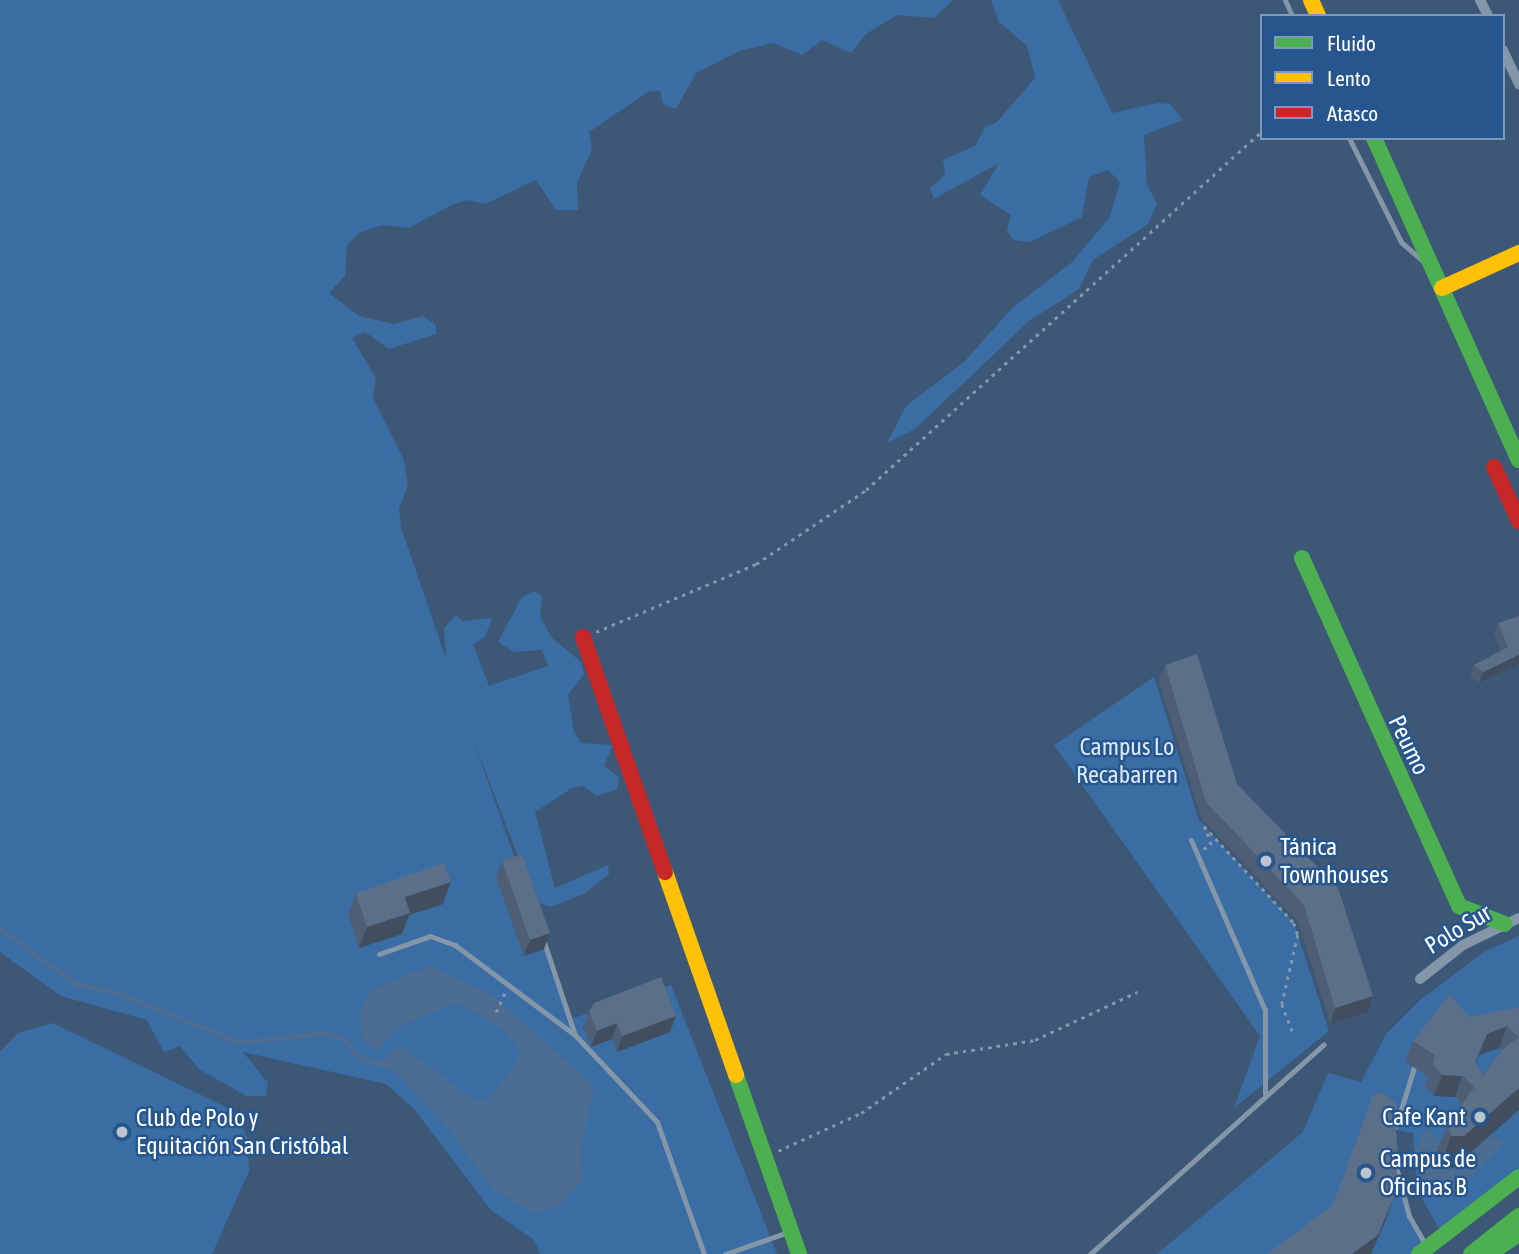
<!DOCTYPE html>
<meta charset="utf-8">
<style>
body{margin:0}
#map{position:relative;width:1519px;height:1254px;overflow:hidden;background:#3d5776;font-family:"Asap Condensed",sans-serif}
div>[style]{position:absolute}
.green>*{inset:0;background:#3a6da3}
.water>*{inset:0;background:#4c6c92}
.stream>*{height:4.5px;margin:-2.25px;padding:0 2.25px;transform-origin:2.25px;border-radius:2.25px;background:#4c6c92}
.path>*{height:2.5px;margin-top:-1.25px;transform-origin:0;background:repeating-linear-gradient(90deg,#8497a9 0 3.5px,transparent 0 8.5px)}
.lane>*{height:5px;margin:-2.5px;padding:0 2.5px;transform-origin:2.5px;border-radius:2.5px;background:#8497a9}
.street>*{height:10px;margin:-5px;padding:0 5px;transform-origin:5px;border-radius:5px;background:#8497a9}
.fast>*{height:16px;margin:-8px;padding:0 8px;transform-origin:8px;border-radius:8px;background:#4caf50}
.slow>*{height:16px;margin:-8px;padding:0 8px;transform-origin:8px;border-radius:8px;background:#ffc107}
.jam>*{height:16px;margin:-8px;padding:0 8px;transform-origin:8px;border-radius:8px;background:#c62828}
.wall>*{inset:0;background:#4e5f75}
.shaded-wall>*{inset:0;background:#404e5f}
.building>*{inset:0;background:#5b6f88}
.dots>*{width:19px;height:19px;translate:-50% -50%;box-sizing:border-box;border:4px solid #26568d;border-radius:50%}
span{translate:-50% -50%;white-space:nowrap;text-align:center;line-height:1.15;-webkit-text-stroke:5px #26568d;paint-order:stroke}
.street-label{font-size:24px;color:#fff}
.park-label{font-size:24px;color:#dae8f8}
.poi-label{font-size:24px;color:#fff}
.left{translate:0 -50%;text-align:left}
.right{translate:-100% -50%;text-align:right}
.legend{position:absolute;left:1260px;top:14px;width:245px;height:126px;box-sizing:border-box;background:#26568d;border:2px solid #7d9abb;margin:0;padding:9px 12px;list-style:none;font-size:21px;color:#fff}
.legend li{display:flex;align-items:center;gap:14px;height:35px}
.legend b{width:35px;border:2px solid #7d9abb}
</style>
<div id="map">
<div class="green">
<i style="clip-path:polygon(0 0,953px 0,934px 18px,897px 15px,866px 34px,851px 53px,822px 40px,802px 55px,773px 43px,739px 51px,696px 73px,676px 109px,663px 104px,660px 91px,648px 92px,589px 132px,592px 150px,577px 182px,578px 210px,556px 210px,536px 180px,485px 204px,469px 200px,451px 205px,409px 228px,382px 225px,359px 233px,347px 245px,345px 276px,329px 293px,359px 316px,394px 324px,423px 316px,436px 325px,436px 334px,389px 349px,365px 332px,352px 338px,376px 378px,373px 398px,404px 460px,408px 485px,399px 509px,401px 527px,446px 659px,444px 628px,456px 615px,462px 621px,492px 618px,485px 637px,473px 644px,489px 686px,548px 666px,542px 650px,514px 652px,498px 642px,522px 597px,534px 591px,542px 596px,540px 616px,551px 637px,581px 662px,584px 674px,568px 695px,574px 732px,581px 743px,613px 745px,604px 766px,619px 777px,617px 789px,597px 796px,583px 786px,572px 788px,535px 812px,555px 888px,608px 865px,609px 874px,584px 894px,550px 907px,540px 903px,517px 854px,473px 739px,571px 1019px,671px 985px,777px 1254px,540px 1254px,534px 1240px,491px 1210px,414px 1109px,386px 1084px,243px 1052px,268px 1083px,266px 1096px,247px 1096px,200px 1070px,180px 1046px,164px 1052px,147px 1020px,61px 996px,0 952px)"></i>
<i style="clip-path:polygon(991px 0,1058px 0,1112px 113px,1158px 103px,1170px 104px,1183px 120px,1144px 135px,1147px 185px,1157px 204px,1148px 224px,1093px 260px,1079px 289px,1029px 321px,915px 429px,887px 443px,906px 406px,964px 362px,1012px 308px,1072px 262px,1110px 217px,1120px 182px,1108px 170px,1089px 177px,1082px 217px,1030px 242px,1014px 240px,1007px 231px,1011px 215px,980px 195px,999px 163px,934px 199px,930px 188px,945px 175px,943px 160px,975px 146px,985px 127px,996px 123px,1035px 78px,1027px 46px,999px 22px)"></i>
<i style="clip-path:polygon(1154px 677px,1199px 820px,1294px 923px,1329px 1031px,1234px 1108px,1260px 1036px,1054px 745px)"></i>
<i style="clip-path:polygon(1519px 936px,1519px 1172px,1442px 1234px,1417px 1189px,1413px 1133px,1396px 1130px,1402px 1198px,1425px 1245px,1414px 1254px,1157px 1254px,1303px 1132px,1328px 1073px,1361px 1082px,1386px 1034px,1419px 1001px,1484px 952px)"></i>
<i style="clip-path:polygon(53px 1023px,234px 1111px,248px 1139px,249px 1171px,212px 1254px,0 1254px,0 1052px,18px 1033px)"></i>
</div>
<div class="water">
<i style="clip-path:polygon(429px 966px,492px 995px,594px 1086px,581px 1151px,584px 1179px,556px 1208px,531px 1212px,493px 1189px,440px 1118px,384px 1060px,400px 1045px,474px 1100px,488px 1100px,518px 1061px,519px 1048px,500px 1027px,455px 1003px,399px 1027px,377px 1051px,362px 1039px,360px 1013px,371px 990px)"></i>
<i style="clip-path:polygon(1427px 1128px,1456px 1158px,1480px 1130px,1505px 1142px,1451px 1197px,1433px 1198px,1421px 1185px,1414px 1153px)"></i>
</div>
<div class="stream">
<i style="left:0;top:928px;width:94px;rotate:36.4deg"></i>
<i style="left:76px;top:984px;width:38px;rotate:11deg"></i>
<i style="left:113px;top:991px;width:136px;rotate:22deg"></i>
<i style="left:239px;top:1042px;width:87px;rotate:-5.9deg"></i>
<i style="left:326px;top:1033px;width:18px;rotate:16deg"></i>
<i style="left:343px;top:1038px;width:25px;rotate:50deg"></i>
<i style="left:359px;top:1057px;width:38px;rotate:17deg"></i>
</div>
<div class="path">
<i style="left:596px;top:632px;width:174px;rotate:-23deg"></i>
<i style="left:756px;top:564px;width:133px;rotate:-33.9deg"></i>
<i style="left:866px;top:490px;width:535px;rotate:-42.19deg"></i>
<i style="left:1203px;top:849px;width:9px;rotate:-27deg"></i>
<i style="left:1211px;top:845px;width:20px;rotate:-110deg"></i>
<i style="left:1204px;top:826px;width:132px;rotate:47.1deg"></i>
<i style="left:1294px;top:923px;width:13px;rotate:72deg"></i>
<i style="left:1298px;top:935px;width:71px;rotate:103.1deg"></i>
<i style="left:1282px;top:1004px;width:30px;rotate:69deg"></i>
<i style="left:496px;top:1012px;width:21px;rotate:-65deg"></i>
<i style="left:778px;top:1151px;width:91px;rotate:-24.6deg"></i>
<i style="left:861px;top:1113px;width:103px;rotate:-34.8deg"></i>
<i style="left:946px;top:1054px;width:90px;rotate:-8.9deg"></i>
<i style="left:1035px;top:1040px;width:113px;rotate:-25.2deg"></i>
</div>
<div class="lane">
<i style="left:1285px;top:0;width:17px;rotate:66deg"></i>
<i style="left:1349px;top:138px;width:116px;rotate:63.4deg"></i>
<i style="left:1401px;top:242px;width:30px;rotate:41deg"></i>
<i style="left:1191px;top:840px;width:185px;rotate:66.5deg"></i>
<i style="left:1265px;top:1010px;width:84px;rotate:90deg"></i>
<i style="left:544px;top:942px;width:98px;rotate:71.6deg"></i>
<i style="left:379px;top:954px;width:54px;rotate:-19.4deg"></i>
<i style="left:430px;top:936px;width:27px;rotate:20deg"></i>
<i style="left:455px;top:945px;width:150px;rotate:36.9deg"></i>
<i style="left:575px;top:1035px;width:120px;rotate:46.7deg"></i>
<i style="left:657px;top:1122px;width:140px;rotate:70.4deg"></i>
<i style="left:1396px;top:1126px;width:62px;rotate:-73deg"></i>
<i style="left:1396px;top:1167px;width:51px;rotate:75.1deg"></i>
<i style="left:1409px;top:1216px;width:34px;rotate:60deg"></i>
<i style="left:725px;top:1254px;width:67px;rotate:-19.2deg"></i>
<i style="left:1090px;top:1254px;width:314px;rotate:-41.9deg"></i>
</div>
<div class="street">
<i style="left:1480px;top:0;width:18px;rotate:63deg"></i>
<i style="left:1503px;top:50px;width:38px;rotate:65deg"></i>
<i style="left:1420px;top:979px;width:55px;rotate:-38.3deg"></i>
<i style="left:1463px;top:945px;width:62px;rotate:-25.7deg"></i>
</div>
<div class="fast">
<i style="left:1374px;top:138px;width:353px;rotate:65.8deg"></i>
<i style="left:1302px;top:558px;width:382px;rotate:65.7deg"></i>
<i style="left:1459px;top:906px;width:49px;rotate:21.4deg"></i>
<i style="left:736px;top:1075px;width:190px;rotate:70.6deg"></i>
<i style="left:1419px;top:1254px;width:126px;rotate:-37.6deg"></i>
<i style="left:1471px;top:1254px;width:61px;rotate:-38.4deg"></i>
<i style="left:1489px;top:1254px;width:36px;rotate:-34deg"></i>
</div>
<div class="slow">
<i style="left:1311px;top:0;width:17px;rotate:66deg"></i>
<i style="left:1442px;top:288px;width:85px;rotate:-24.4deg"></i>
<i style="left:665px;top:872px;width:215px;rotate:70.7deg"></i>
</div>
<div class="jam">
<i style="left:1494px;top:467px;width:60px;rotate:65.2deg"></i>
<i style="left:583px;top:637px;width:249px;rotate:70.8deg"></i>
</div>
<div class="wall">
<i style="clip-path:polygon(1498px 623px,1519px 664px,1479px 683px,1470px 676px,1474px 665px,1501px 651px,1494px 634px)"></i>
<i style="clip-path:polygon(1165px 665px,1237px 784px,1368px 1012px,1330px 1024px,1298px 922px,1201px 818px,1159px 681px)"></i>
<i style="clip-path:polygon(502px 861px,544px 949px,524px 956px,496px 878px)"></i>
<i style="clip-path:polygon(356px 893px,443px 904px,409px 915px,402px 934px,359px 948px,348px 914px)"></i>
<i style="clip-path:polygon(evenodd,1519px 1009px,1519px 1110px,1453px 1168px,1440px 1168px,1436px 1154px,1448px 1123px,1462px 1104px,1455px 1097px,1434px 1096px,1425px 1086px,1428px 1076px,1405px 1062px,1413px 1041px,1469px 1017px,1519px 1009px,1499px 1048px,1502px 1050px,1483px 1075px,1475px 1063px,1479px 1055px,1499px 1048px)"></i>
<i style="clip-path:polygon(589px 1011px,676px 1016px,670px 1032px,617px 1052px,612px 1039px,591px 1047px,583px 1027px)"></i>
</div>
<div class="shaded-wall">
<i style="clip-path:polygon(1519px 655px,1519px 664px,1479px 683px,1483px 672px)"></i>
<i style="clip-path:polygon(451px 882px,443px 904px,409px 915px,402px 934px,359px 948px,367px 927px,405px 897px)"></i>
<i style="clip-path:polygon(550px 933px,544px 949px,524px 956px,530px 940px)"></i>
<i style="clip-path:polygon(1373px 996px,1368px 1012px,1330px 1024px,1335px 1008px)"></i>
<i style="clip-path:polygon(676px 1016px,670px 1032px,617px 1052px,622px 1036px)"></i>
<i style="clip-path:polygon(617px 1023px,612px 1039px,591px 1047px,597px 1031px)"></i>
<i style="clip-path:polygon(1507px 1026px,1499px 1048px,1479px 1055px,1467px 1083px,1487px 1034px)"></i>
<i style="clip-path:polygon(1442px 1075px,1462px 1076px,1455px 1097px,1434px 1096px)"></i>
<i style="clip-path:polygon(1519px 1088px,1519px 1110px,1453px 1168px,1440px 1168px,1451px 1136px)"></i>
<i style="clip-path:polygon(1397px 1190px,1385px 1222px,1371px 1254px,1352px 1254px)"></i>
</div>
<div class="building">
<i style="clip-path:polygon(1519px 616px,1519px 655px,1483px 672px,1474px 665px,1508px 647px,1498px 623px)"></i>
<i style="clip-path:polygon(1197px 654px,1237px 784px,1338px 888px,1373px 996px,1335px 1008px,1304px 905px,1206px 802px,1165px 665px)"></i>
<i style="clip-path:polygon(522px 854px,550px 933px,530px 940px,502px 861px)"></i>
<i style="clip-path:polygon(444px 863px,451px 882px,405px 897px,410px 913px,367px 927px,356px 893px)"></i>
<i style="clip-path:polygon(661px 977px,676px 1016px,622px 1036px,617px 1023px,597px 1031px,589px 1011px,594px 1003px)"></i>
<i style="clip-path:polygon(1450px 994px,1469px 1017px,1515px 1008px,1519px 1009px,1519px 1037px,1507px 1026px,1487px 1034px,1475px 1062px,1483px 1075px,1475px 1087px,1462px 1076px,1442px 1075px,1433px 1065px,1435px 1055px,1413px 1041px)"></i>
<i style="clip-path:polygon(1519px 1037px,1519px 1088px,1464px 1136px,1451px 1136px,1448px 1123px,1502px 1050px)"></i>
<i style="clip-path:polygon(1382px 1092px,1396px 1104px,1397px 1190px,1378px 1235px,1352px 1254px,1267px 1254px,1333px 1205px,1373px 1095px)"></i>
</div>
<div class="dots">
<i style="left:1266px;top:861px;background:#bbc4cf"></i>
<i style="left:1480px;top:1117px;background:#bbc4cf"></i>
<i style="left:122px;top:1132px;background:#bbc4cf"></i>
<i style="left:1366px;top:1173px;background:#bbc4cf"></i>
</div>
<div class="street-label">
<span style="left:1409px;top:745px;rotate:64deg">Peumo</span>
<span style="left:1458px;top:929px;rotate:-31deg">Polo Sur</span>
</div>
<div class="park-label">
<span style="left:1127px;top:761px">Campus Lo<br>Recabarren</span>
</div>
<div class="poi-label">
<span class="left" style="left:1280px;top:861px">Tánica<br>Townhouses</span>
<span class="right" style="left:1466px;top:1117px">Cafe Kant</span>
<span class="left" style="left:136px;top:1132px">Club de Polo y<br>Equitación San Cristóbal</span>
<span class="left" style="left:1380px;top:1173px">Campus de<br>Oficinas B</span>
</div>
<ul class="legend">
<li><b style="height:9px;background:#4caf50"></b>Fluido</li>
<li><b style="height:9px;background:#ffc107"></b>Lento</li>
<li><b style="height:9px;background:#c62828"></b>Atasco</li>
</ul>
</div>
